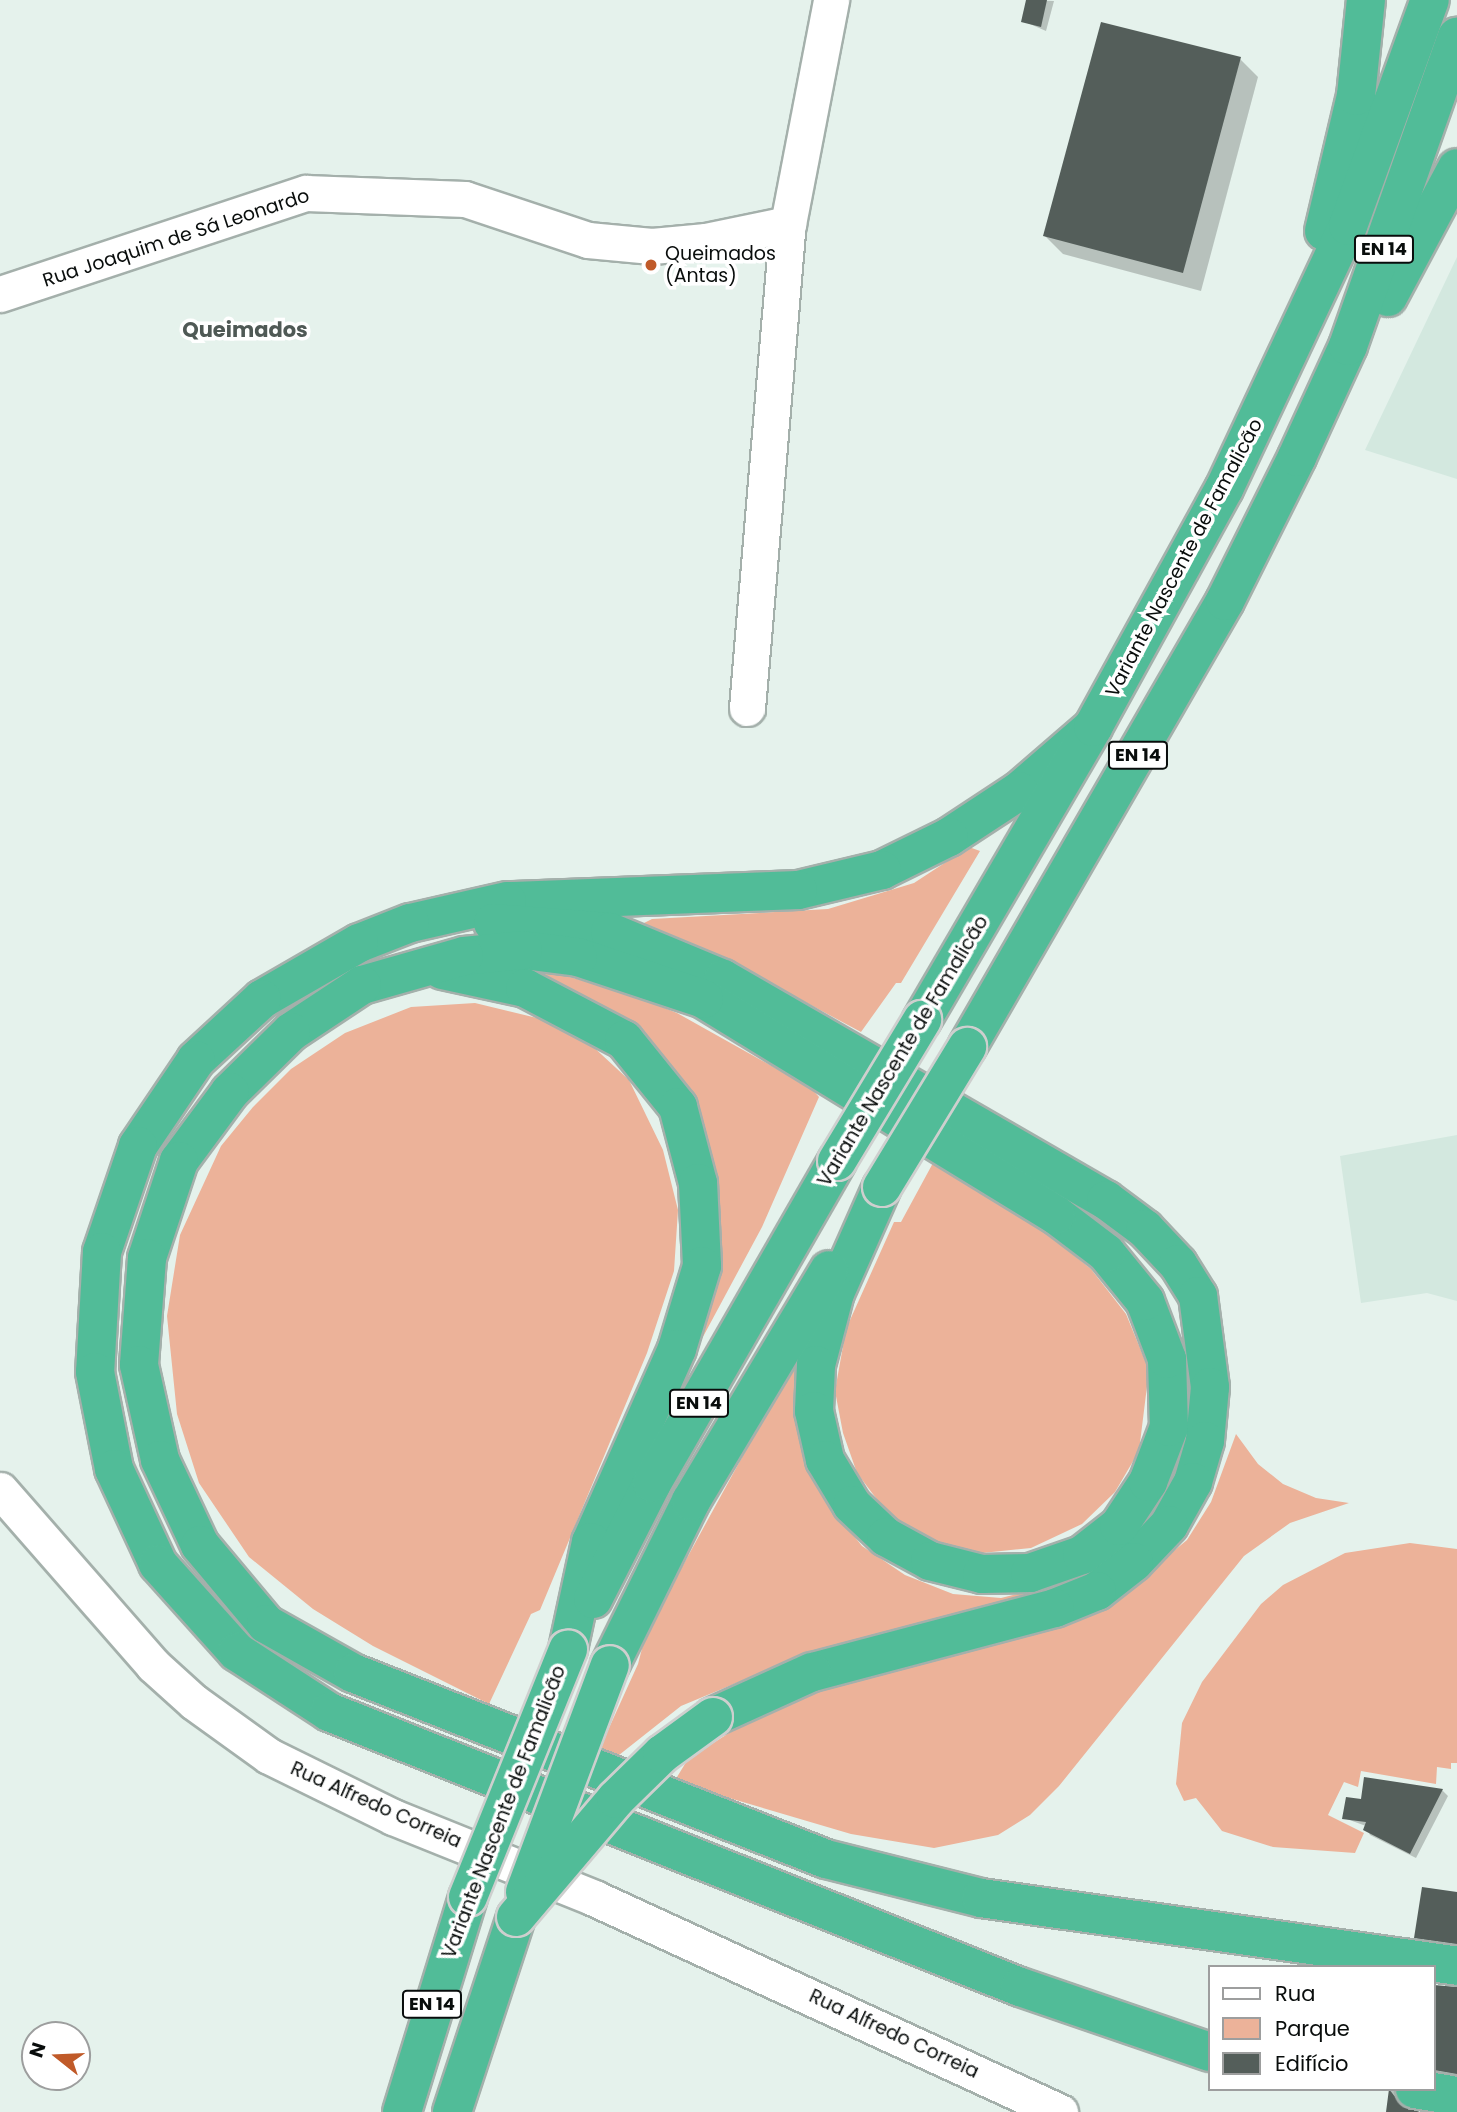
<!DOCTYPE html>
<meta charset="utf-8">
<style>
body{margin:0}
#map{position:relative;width:1457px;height:2112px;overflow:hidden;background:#e5f2ec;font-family:Poppins,sans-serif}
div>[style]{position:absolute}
.built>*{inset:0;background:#d3e8df}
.green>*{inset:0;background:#ecb299}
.shadow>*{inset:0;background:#0003}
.building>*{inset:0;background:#545e5a}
.roads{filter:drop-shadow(2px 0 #a4b0ab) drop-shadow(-2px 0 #a4b0ab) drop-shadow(0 2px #a4b0ab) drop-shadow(0 -2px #a4b0ab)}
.minor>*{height:35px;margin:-17.5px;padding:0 17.5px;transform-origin:17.5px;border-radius:17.5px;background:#fff}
.highway>*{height:38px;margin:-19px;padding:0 19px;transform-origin:19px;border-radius:19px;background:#51bc98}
.bridges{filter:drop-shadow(2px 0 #cecfce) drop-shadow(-2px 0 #cecfce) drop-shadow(0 2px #cecfce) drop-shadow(0 -2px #cecfce)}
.highway-bridge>*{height:38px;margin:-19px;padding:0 19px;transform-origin:19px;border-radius:19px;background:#51bc98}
.dots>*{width:19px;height:19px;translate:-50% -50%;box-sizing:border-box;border:4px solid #fff;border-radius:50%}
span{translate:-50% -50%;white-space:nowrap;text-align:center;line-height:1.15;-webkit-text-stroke:7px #fff;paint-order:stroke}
.shield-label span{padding:2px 5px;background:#fff;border:2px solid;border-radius:5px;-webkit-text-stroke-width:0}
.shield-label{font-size:18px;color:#090d0c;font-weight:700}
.street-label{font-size:19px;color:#090d0c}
.poi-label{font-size:19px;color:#090d0c}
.left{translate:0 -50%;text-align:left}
.neighbourhood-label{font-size:21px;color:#4f5955;font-weight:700}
.legend{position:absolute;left:1208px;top:1965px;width:228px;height:126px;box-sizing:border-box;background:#fff;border:2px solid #9d9e9e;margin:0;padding:9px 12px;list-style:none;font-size:21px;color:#090d0c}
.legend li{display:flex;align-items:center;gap:14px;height:35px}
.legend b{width:35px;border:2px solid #9d9e9e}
.north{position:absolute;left:21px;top:2021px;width:70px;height:70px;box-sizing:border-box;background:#fff;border:2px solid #9d9e9e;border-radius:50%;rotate:288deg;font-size:19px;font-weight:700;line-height:28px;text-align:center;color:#090d0c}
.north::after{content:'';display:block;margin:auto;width:24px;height:32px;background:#c05a29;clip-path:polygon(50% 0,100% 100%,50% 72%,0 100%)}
</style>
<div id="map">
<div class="built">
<i style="clip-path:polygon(1457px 257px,1457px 479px,1365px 450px)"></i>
<i style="clip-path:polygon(1457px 1135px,1457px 1301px,1427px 1293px,1361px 1303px,1340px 1156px)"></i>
</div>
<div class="green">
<i style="clip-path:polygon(969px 847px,980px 851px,901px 983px,896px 983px,861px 1032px,725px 959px,640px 925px,652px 919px,828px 909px,914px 883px)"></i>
<i style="clip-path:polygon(546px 971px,620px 990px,677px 1013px,811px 1088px,819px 1097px,762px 1227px,654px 1428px,716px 1258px,635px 1030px,604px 1006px,539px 974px)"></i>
<i style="clip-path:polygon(475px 1003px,537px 1018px,588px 1042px,629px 1080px,663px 1150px,678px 1210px,674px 1271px,647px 1353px,540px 1610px,531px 1614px,489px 1704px,373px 1646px,313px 1609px,249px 1557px,199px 1483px,177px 1414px,167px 1316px,180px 1235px,221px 1146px,253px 1107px,291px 1069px,345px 1033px,411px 1007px)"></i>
<i style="clip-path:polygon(933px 1163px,1011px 1204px,1091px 1269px,1126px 1314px,1149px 1370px,1139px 1451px,1115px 1492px,1082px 1524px,1031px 1548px,982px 1553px,935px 1541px,888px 1514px,857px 1473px,843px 1433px,835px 1391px,846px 1329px,894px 1222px,901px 1222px)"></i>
<i style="clip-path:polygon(806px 1340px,794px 1410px,804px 1453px,822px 1496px,862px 1546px,905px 1575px,953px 1594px,1001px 1598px,1061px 1583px,1028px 1599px,811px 1652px,681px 1706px,614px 1759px,599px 1750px,638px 1664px,646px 1633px)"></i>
<i style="clip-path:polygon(1236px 1434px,1258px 1464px,1283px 1484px,1316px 1498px,1349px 1503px,1290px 1523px,1244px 1556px,1059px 1786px,1030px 1815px,998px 1835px,934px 1848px,851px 1834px,692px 1787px,677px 1777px,688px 1759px,737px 1728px,735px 1720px,802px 1694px,1057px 1628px,1107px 1606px,1187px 1540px,1211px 1502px)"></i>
<i style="clip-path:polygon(1410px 1543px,1457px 1549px,1457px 1763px,1451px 1763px,1451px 1769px,1437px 1767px,1436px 1784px,1361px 1771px,1358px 1787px,1344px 1782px,1328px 1815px,1364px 1833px,1355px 1853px,1273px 1847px,1222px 1831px,1196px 1798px,1184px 1801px,1176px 1784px,1182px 1723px,1202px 1682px,1261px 1604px,1283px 1585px,1345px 1553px)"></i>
</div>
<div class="shadow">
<i style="clip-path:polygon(1028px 0,1054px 1px,1046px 31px,1023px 21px)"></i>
<i style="clip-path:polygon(1240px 59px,1258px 77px,1201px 291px,1063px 254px,1045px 236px)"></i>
<i style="clip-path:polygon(1442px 1790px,1448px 1796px,1416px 1858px,1370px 1835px,1366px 1826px,1344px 1818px,1363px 1801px)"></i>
<i style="clip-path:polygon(1457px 1894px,1457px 1948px,1421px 1943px,1416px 1937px)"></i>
<i style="clip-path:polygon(1434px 1987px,1457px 1989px,1457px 2078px,1434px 2075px)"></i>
<i style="clip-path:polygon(1391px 2089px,1401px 2089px,1405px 2109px,1420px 2112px,1388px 2112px)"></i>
</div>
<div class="building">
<i style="clip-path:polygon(1026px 0,1047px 0,1041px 27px,1021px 22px)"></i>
<i style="clip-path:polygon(1101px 22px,1241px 57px,1183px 273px,1043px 236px)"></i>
<i style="clip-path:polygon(1364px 1777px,1443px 1789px,1410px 1854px,1363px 1830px,1366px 1822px,1342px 1819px,1346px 1797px,1361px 1799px)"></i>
<i style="clip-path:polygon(1422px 1887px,1457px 1892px,1457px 1944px,1414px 1938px)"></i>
<i style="clip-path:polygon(1434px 1985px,1457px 1987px,1457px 2074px,1434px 2070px)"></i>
<i style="clip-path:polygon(1389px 2089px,1402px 2106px,1420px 2112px,1386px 2112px)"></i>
</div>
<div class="roads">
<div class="minor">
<i style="left:0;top:294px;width:322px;rotate:-18.3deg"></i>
<i style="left:306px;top:193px;width:159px;rotate:2.2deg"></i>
<i style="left:465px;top:199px;width:130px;rotate:18.4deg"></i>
<i style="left:588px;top:240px;width:64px;rotate:5.4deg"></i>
<i style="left:652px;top:246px;width:54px;rotate:-5.3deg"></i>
<i style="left:706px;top:241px;width:84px;rotate:-11.7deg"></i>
<i style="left:747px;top:708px;width:486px;rotate:-85.2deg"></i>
<i style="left:788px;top:224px;width:228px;rotate:-79.1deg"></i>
<i style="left:0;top:1490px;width:232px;rotate:48.8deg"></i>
<i style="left:153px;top:1665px;width:55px;rotate:42.1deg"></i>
<i style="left:194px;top:1702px;width:92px;rotate:35.8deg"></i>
<i style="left:269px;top:1756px;width:138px;rotate:26.2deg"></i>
<i style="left:393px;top:1817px;width:217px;rotate:21.9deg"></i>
<i style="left:594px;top:1898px;width:513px;rotate:24.67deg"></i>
</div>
<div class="highway">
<i style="left:1324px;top:231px;width:139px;rotate:-76.7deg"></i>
<i style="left:1356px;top:96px;width:97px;rotate:-84.1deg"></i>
<i style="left:1388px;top:297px;width:146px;rotate:-61.9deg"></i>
<i style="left:1093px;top:727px;width:98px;rotate:139.1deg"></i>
<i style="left:1019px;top:791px;width:84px;rotate:146.7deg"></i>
<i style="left:949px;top:837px;width:75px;rotate:153.8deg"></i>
<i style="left:882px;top:870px;width:86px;rotate:166.6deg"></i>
<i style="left:798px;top:890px;width:291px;rotate:177.8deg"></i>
<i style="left:507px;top:901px;width:99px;rotate:167.2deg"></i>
<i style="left:410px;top:923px;width:55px;rotate:158.6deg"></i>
<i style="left:359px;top:943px;width:112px;rotate:150deg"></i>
<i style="left:262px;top:999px;width:90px;rotate:137.3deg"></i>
<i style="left:196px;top:1060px;width:104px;rotate:124deg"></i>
<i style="left:138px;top:1146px;width:112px;rotate:108.8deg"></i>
<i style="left:102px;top:1252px;width:120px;rotate:93.3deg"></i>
<i style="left:95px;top:1372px;width:99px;rotate:78.9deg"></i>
<i style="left:114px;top:1469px;width:105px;rotate:65.1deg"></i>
<i style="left:158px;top:1564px;width:118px;rotate:48.1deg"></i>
<i style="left:237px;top:1652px;width:110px;rotate:33.1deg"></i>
<i style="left:329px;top:1712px;width:744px;rotate:21.7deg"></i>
<i style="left:1020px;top:1987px;width:201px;rotate:18.9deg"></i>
<i style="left:493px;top:923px;width:117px;rotate:4.4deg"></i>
<i style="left:610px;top:932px;width:122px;rotate:22.6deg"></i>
<i style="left:723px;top:979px;width:442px;rotate:30deg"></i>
<i style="left:1106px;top:1200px;width:49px;rotate:36.6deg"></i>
<i style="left:1145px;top:1229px;width:48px;rotate:46.7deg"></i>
<i style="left:1178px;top:1264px;width:38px;rotate:58deg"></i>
<i style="left:1198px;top:1296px;width:92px;rotate:82.5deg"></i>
<i style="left:1210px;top:1387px;width:54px;rotate:95.3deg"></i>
<i style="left:1205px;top:1441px;width:43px;rotate:106.3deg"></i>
<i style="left:1193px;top:1482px;width:49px;rotate:119.2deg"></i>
<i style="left:1169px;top:1525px;width:51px;rotate:133.4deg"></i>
<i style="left:1134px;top:1562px;width:47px;rotate:141.9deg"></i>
<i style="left:1097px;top:1591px;width:45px;rotate:158deg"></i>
<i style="left:1055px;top:1608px;width:251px;rotate:165.2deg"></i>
<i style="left:812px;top:1672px;width:109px;rotate:155.6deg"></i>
<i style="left:442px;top:970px;width:85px;rotate:12.2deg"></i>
<i style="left:525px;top:988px;width:112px;rotate:27.7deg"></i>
<i style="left:624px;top:1040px;width:86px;rotate:51.1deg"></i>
<i style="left:678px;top:1107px;width:79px;rotate:75.3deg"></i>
<i style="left:698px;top:1183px;width:83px;rotate:87.2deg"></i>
<i style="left:702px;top:1266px;width:87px;rotate:106.8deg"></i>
<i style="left:677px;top:1349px;width:211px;rotate:114deg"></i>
<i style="left:591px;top:1542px;width:109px;rotate:102.1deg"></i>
<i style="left:922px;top:1020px;width:339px;rotate:-59.7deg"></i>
<i style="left:1093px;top:727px;width:272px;rotate:-61.2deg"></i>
<i style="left:1224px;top:489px;width:291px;rotate:-64.8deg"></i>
<i style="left:1348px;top:226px;width:240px;rotate:-70.1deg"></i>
<i style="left:967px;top:1047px;width:515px;rotate:-59.95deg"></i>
<i style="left:1225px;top:601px;width:161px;rotate:-63.4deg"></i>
<i style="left:1297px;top:457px;width:122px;rotate:-65.3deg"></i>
<i style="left:1348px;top:346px;width:328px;rotate:-70.6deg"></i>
<i style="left:882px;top:1187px;width:116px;rotate:113.9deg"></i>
<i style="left:835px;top:1293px;width:74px;rotate:104.8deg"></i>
<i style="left:816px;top:1365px;width:46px;rotate:92.5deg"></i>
<i style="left:814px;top:1411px;width:50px;rotate:77.3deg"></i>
<i style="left:825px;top:1460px;width:52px;rotate:59deg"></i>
<i style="left:852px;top:1505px;width:47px;rotate:43.3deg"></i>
<i style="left:886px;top:1537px;width:50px;rotate:28.6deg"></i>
<i style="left:930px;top:1561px;width:54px;rotate:14deg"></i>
<i style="left:982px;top:1574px;width:48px;rotate:-1.2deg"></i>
<i style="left:1030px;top:1573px;width:55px;rotate:-19.1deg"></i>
<i style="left:1082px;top:1555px;width:47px;rotate:-38.1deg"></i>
<i style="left:1119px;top:1526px;width:53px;rotate:-56.6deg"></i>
<i style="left:1148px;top:1482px;width:59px;rotate:-69.1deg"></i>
<i style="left:1169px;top:1427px;width:68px;rotate:-91.7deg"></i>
<i style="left:1167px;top:1359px;width:62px;rotate:-110.8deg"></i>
<i style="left:1145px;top:1301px;width:62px;rotate:-129.1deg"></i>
<i style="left:1106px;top:1253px;width:63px;rotate:-142.8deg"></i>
<i style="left:1056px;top:1215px;width:413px;rotate:-148.5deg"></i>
<i style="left:704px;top:999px;width:133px;rotate:-161.6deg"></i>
<i style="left:578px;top:957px;width:55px;rotate:-172.7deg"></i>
<i style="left:523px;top:950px;width:59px;rotate:174.2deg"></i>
<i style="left:464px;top:956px;width:106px;rotate:164.1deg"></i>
<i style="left:362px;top:985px;width:85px;rotate:146.5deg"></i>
<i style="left:291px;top:1032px;width:86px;rotate:135.5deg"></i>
<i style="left:230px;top:1092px;width:86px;rotate:126.5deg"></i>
<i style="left:179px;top:1161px;width:102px;rotate:108.3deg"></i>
<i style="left:147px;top:1258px;width:107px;rotate:94.3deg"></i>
<i style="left:139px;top:1365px;width:97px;rotate:77.5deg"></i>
<i style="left:160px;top:1460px;width:94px;rotate:64.8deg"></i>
<i style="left:200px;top:1545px;width:103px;rotate:50.1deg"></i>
<i style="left:266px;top:1624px;width:100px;rotate:29.4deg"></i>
<i style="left:353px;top:1673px;width:508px;rotate:21.47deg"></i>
<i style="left:826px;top:1859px;width:160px;rotate:14.1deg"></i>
<i style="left:981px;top:1898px;width:481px;rotate:8.1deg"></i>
<i style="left:593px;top:1599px;width:130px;rotate:-63deg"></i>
<i style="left:652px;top:1483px;width:371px;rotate:-60.1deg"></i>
<i style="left:610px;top:1665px;width:183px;rotate:-63.7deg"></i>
<i style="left:691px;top:1501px;width:269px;rotate:-59.1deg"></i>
<i style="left:1415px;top:2089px;width:43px;rotate:9.5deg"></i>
<i style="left:402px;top:2112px;width:225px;rotate:-72.9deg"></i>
<i style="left:452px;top:2112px;width:205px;rotate:-71.8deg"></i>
</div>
</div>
<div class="bridges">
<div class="highway-bridge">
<i style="left:837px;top:1161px;width:165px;rotate:-58.9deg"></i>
<i style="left:882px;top:1187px;width:164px;rotate:-58.7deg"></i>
<i style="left:525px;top:1892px;width:242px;rotate:-69.5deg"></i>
<i style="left:468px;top:1897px;width:267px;rotate:-68deg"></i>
<i style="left:516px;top:1917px;width:155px;rotate:-49.7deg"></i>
<i style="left:616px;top:1799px;width:64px;rotate:-44.4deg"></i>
<i style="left:662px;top:1754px;width:63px;rotate:-36deg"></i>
</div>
</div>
<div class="dots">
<i style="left:651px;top:265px;background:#c05a29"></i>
</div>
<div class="shield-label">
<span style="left:1384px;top:249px">EN 14</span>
<span style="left:1138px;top:755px">EN 14</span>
<span style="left:699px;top:1403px">EN 14</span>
<span style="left:432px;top:2004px">EN 14</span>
</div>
<div class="street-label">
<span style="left:176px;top:238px;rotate:-18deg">Rua Joaquim de Sá Leonardo</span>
<span style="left:1184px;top:558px;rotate:-62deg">Variante Nascente de Famalicão</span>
<span style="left:903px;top:1051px;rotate:-59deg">Variante Nascente de Famalicão</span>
<span style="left:376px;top:1805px;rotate:24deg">Rua Alfredo Correia</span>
<span style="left:504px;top:1812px;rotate:-69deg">Variante Nascente de Famalicão</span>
<span style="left:894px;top:2034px;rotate:25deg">Rua Alfredo Correia</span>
</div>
<div class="poi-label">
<span class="left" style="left:665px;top:265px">Queimados<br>(Antas)</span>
</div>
<div class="neighbourhood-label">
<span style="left:245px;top:330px">Queimados</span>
</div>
<ul class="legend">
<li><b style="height:9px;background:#fff"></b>Rua</li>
<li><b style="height:19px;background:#ecb299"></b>Parque</li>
<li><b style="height:19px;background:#545e5a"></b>Edifício</li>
</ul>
<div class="north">N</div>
</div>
